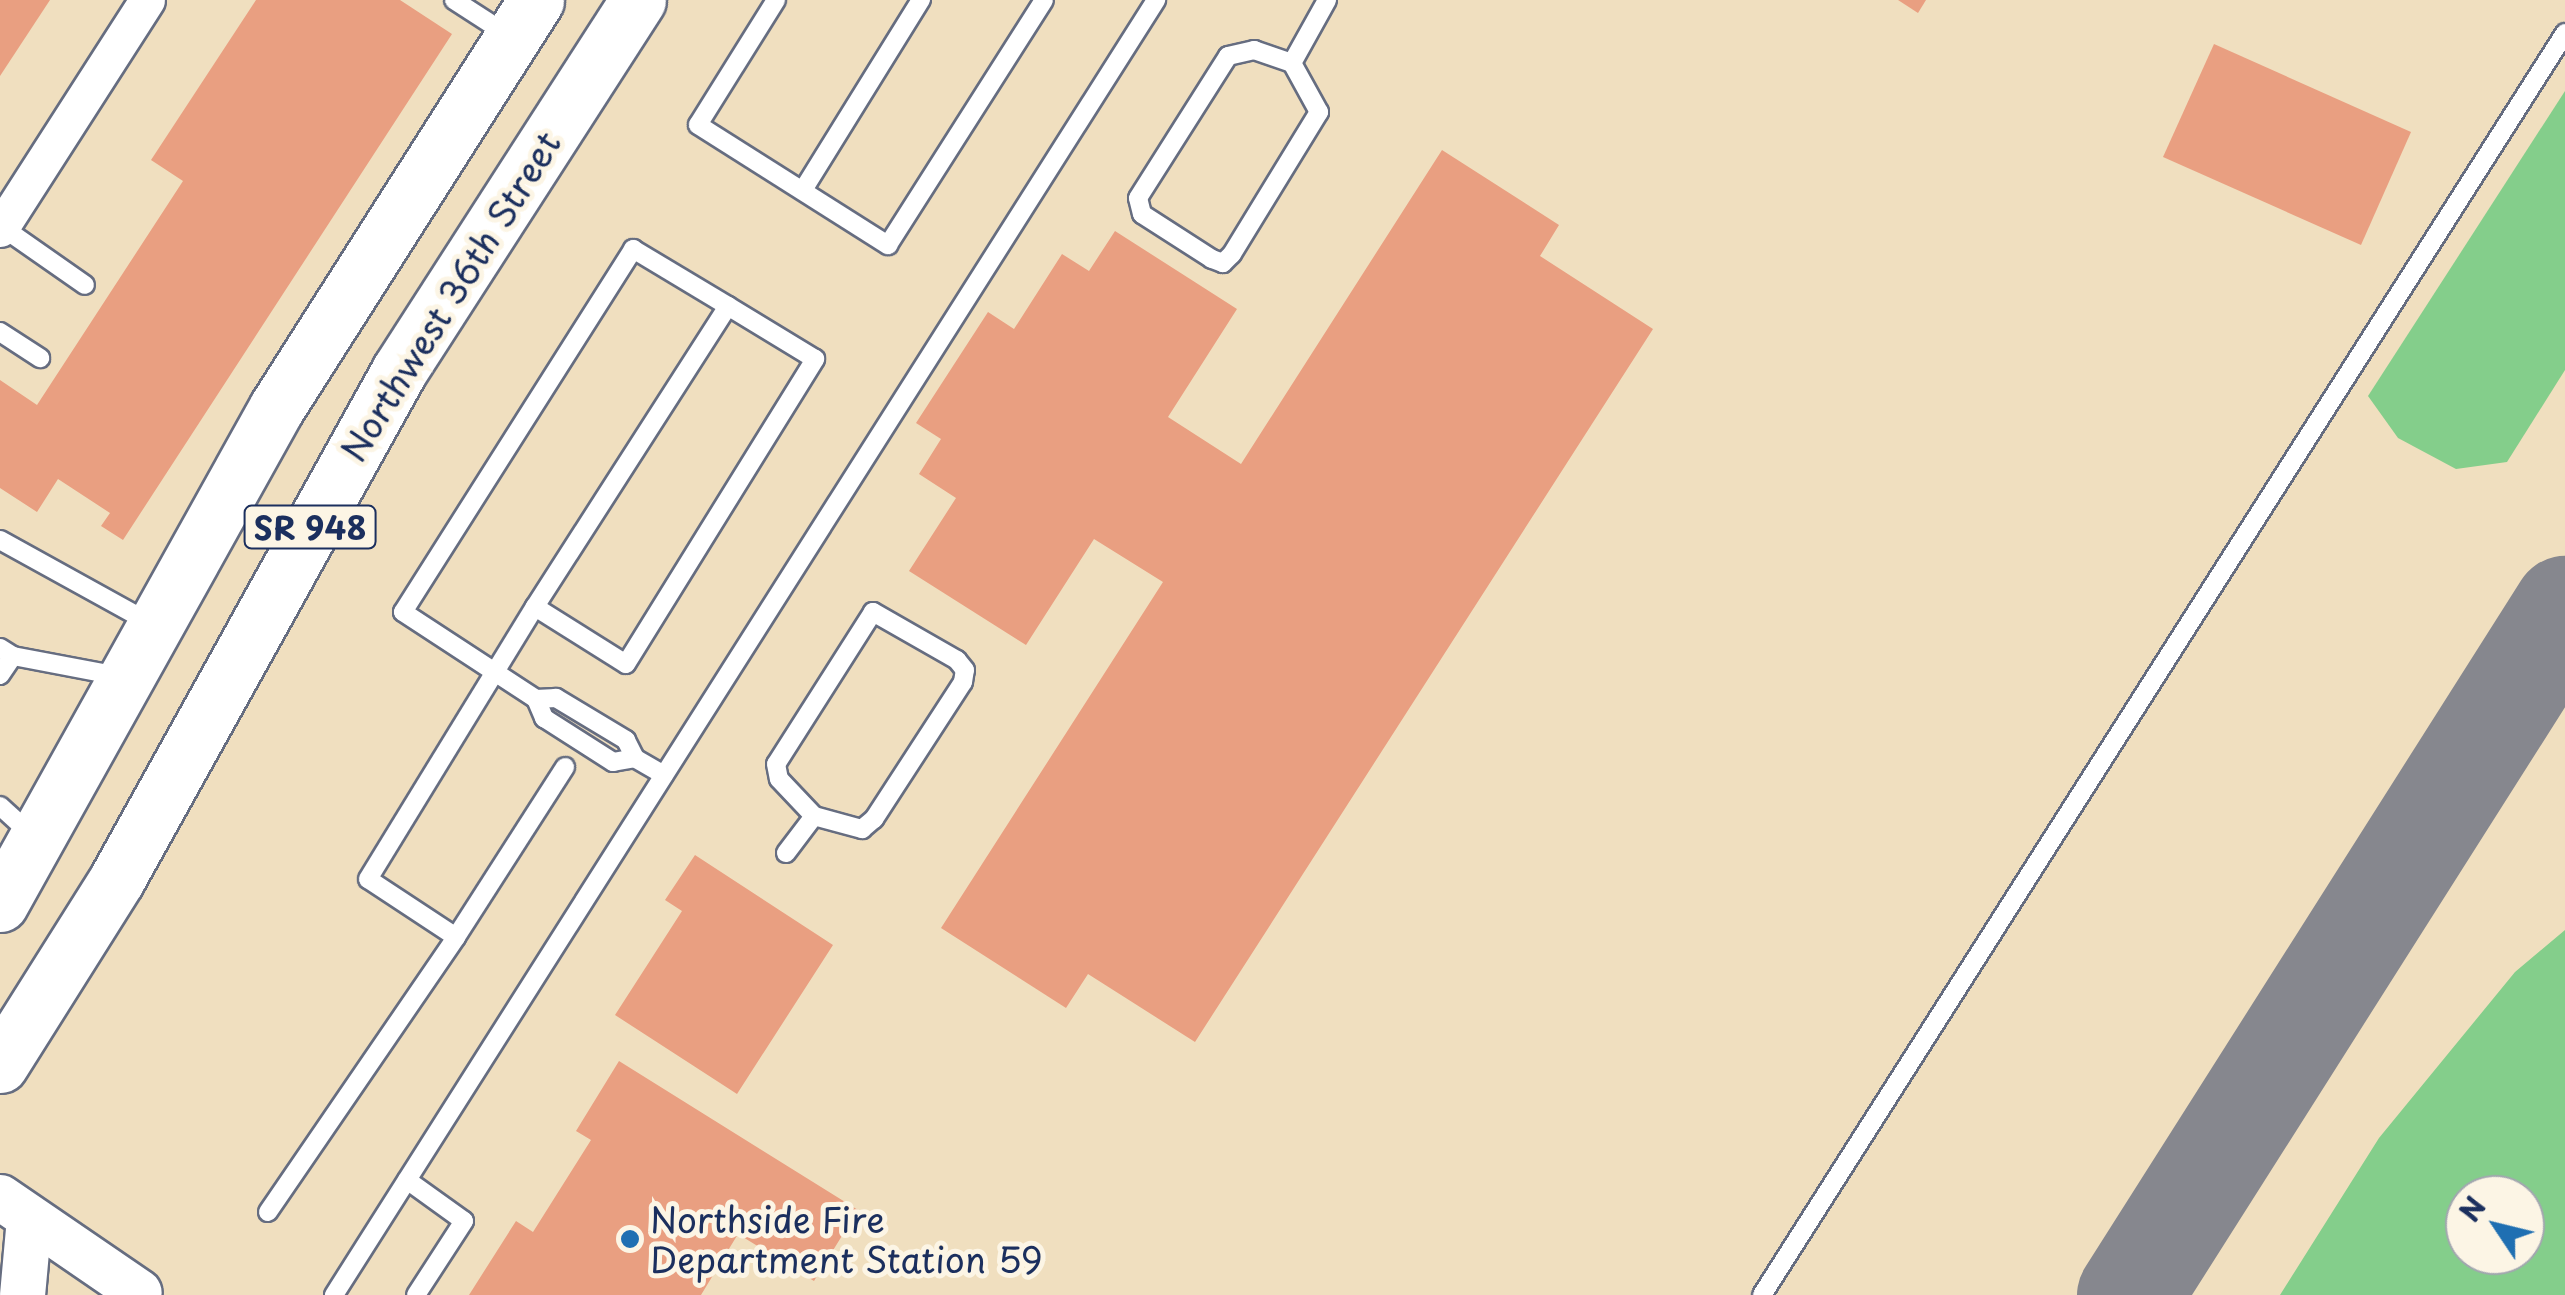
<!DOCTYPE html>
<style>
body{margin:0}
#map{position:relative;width:2565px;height:1295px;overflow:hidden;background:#f0dfbf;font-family:"Playpen Sans",sans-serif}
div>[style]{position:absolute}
.green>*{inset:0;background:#84ce8b}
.taxiway>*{height:105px;margin:-52.5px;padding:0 52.5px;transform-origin:52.5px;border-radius:52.5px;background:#86878e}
.building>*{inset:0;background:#e99f81}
.roads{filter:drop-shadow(2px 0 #666d80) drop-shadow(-2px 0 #666d80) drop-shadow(0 2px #666d80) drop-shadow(0 -2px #666d80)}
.service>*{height:18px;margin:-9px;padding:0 9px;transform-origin:9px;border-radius:9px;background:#fff}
.minor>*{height:35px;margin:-17.5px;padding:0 17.5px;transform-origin:17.5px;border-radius:17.5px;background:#fff}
.tertiary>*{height:45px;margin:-22.5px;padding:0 22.5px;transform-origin:22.5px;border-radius:22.5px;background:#fff}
.primary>*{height:55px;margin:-27.5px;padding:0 27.5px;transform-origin:27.5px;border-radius:27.5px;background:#fff}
.dots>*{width:28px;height:28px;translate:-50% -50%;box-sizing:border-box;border:5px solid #fcf5e5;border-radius:50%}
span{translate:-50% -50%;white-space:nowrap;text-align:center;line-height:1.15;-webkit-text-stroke:10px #fcf5e5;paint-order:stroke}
.shield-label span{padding:2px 8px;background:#fcf5e5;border:2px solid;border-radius:8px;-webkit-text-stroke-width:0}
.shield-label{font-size:32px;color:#1b2f5e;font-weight:700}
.street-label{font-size:35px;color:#1b2f5e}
.poi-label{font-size:35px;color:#1b2f5e}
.left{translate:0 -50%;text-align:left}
.north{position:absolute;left:2445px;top:1175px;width:100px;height:100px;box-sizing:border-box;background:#fcf5e5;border:2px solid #a2a6af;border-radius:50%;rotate:305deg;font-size:28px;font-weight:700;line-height:40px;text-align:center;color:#1b2f5e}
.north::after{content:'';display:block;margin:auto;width:35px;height:45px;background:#1f6fb2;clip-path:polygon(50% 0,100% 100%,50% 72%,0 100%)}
</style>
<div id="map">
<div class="green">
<i style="clip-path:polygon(2565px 91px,2565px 370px,2507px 462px,2456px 469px,2398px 438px,2368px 396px)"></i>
<i style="clip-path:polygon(evenodd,2565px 930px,2565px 1295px,2280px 1295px,2379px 1138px,2515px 972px,2565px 930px,2525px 1195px,2525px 1255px,2465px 1255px,2465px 1195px,2525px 1195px)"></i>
</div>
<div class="taxiway">
<i style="left:2129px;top:1295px;width:814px;rotate:-57.6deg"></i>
</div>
<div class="building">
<i style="clip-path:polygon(0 0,50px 0,0 76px)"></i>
<i style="clip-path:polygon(256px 0,400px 0,452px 34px,123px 540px,101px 526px,110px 513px,58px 479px,37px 512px,0 488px,0 380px,37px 405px,183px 181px,151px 160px)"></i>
<i style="clip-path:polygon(1898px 0,1926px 0,1918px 13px)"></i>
<i style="clip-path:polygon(2214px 44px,2411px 132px,2361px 245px,2163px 157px)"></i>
<i style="clip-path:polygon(1442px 150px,1559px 225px,1540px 256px,1653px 329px,1195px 1042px,1088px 974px,1066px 1008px,941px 928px,1163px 582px,1094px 539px,1026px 645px,909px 571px,956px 498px,919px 474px,941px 439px,916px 423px,988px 312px,1014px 329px,1062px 254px,1089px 271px,1115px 231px,1237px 309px,1168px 417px,1241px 464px)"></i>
<i style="clip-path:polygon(695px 855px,833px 945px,737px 1094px,615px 1015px,682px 911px,665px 900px)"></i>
<i style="clip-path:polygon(619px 1061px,858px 1210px,814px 1281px,738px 1234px,701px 1295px,469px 1295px,516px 1221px,533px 1232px,591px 1140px,576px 1131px)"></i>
</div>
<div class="roads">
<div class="service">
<i style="left:454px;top:0;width:64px;rotate:32.9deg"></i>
<i style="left:776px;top:0;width:147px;rotate:122deg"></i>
<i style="left:698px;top:125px;width:225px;rotate:32.3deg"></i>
<i style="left:888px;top:245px;width:290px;rotate:-57.5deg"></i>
<i style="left:1292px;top:63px;width:56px;rotate:61.1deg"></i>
<i style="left:1319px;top:112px;width:167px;rotate:121.5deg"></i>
<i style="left:1232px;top:254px;width:13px;rotate:135deg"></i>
<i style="left:1223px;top:263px;width:12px;rotate:-160deg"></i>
<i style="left:1212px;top:259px;width:83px;rotate:-147.3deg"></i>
<i style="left:1142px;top:214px;width:16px;rotate:-104deg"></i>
<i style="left:1138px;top:198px;width:168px;rotate:-57.6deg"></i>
<i style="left:1228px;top:56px;width:27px;rotate:-13deg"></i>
<i style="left:1254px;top:50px;width:40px;rotate:18.9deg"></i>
<i style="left:1292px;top:63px;width:72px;rotate:-60.9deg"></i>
<i style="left:803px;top:190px;width:224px;rotate:-58.2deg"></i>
<i style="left:2px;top:227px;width:101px;rotate:34.9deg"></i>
<i style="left:0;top:332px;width:48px;rotate:33deg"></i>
<i style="left:0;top:540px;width:174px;rotate:28.9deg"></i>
<i style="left:0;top:648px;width:15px;rotate:32deg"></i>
<i style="left:13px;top:656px;width:23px;rotate:124deg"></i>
<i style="left:13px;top:656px;width:108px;rotate:10.7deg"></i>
<i style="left:536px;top:699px;width:21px;rotate:67deg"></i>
<i style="left:544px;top:718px;width:82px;rotate:32.5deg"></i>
<i style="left:613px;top:762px;width:22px;rotate:-10deg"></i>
<i style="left:664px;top:775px;width:34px;rotate:-150deg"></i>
<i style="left:635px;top:758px;width:20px;rotate:-117deg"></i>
<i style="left:626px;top:740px;width:82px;rotate:-149deg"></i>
<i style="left:556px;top:698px;width:20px;rotate:177deg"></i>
<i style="left:536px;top:699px;width:159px;rotate:-146.8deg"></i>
<i style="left:403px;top:612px;width:430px;rotate:-57.6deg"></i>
<i style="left:633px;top:249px;width:111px;rotate:31deg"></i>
<i style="left:0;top:806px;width:45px;rotate:42.3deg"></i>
<i style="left:786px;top:853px;width:46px;rotate:-52.9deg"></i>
<i style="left:814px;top:816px;width:50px;rotate:15.2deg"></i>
<i style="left:862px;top:829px;width:16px;rotate:-40deg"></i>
<i style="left:874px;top:819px;width:163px;rotate:-57deg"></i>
<i style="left:963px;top:682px;width:12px;rotate:-81deg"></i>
<i style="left:965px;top:670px;width:13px;rotate:-129deg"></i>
<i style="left:957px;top:660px;width:97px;rotate:-150.3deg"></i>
<i style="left:873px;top:612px;width:180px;rotate:122.5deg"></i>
<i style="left:776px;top:764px;width:15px;rotate:79deg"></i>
<i style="left:779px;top:779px;width:51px;rotate:46.6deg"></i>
<i style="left:456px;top:937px;width:202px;rotate:-57.3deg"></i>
<i style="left:407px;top:1180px;width:70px;rotate:35.7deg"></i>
<i style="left:464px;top:1221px;width:88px;rotate:123deg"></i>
<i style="left:268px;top:1212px;width:333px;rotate:-55.6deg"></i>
<i style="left:456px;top:937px;width:105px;rotate:-146.6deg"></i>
<i style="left:368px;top:879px;width:319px;rotate:-58.5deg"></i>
<i style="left:535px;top:607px;width:107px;rotate:32.1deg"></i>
<i style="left:626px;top:664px;width:359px;rotate:-58.2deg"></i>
<i style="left:815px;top:359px;width:102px;rotate:-148.7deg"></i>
<i style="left:728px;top:306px;width:358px;rotate:122.7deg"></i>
<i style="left:334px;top:1295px;width:1534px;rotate:-57.59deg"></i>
<i style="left:1762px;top:1295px;width:1496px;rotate:-57.53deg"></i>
</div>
<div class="minor">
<i style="left:0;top:229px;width:272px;rotate:-57.3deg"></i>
</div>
<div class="tertiary">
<i style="left:0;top:1197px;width:168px;rotate:34.4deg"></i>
<i style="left:22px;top:1295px;width:77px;rotate:-84.8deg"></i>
</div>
<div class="primary">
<i style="left:0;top:904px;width:569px;rotate:-60.87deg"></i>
<i style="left:277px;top:407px;width:482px;rotate:-57.5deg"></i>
<i style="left:0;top:1065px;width:220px;rotate:-57.8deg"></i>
<i style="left:117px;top:879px;width:581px;rotate:-60.96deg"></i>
<i style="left:399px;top:371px;width:441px;rotate:-57.2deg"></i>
</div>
</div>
<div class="dots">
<i style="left:630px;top:1239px;background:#1f6fb2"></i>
</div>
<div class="shield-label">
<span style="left:310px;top:527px">SR 948</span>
</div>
<div class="street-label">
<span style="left:450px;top:296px;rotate:-58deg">Northwest 36th Street</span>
</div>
<div class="poi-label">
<span class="left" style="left:650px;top:1239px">Northside Fire<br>Department Station 59</span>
</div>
<div class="north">N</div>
</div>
